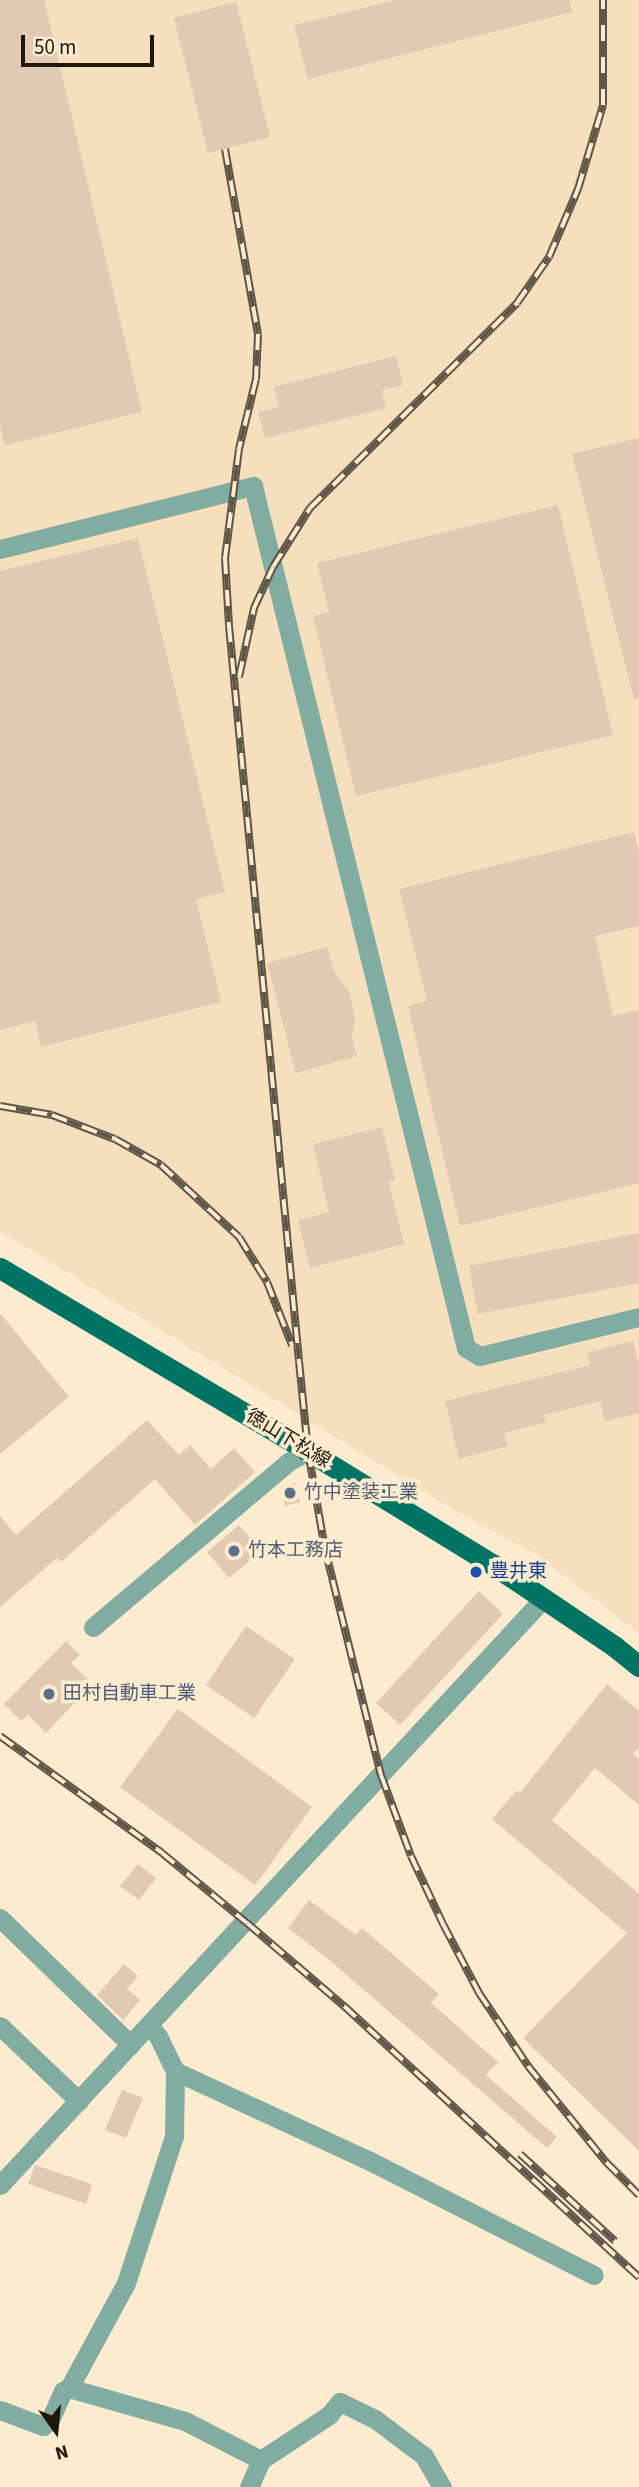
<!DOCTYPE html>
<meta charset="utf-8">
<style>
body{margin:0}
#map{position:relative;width:639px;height:2487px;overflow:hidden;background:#fdebd0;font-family:"Source Sans 3","Noto Sans JP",sans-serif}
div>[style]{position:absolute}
.built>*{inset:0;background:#f5dfbd}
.building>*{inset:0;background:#e2c9b3}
.minor>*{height:19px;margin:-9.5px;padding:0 9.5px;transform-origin:9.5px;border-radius:9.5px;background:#81aca2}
.major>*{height:21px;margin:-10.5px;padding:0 10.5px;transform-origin:10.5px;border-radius:10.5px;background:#007464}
.rail>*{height:8px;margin-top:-4px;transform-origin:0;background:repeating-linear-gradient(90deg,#fdebd0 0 16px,#605647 0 32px);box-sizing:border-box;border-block:2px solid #605647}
.dots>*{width:19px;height:19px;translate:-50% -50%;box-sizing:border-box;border:4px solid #fdebd0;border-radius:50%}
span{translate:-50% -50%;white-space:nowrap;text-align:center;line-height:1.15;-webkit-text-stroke:7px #fdebd0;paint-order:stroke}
.street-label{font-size:19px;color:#1d170d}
.service-label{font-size:19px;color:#4e5e75}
.left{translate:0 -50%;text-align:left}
.transit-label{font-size:19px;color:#164399}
.north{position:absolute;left:21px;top:2396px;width:70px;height:70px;-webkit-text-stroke:5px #fdebd0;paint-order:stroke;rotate:165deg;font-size:19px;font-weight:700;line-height:28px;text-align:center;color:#1d170d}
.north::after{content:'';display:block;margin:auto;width:24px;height:32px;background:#1d170d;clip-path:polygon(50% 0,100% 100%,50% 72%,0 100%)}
.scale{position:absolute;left:21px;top:35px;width:133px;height:32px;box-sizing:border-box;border:4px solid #1d170d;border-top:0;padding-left:9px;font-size:21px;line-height:24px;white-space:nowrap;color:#1d170d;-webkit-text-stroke:5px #fdebd0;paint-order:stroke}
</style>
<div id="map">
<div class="built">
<i style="clip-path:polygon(0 0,639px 0,639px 1633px,534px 1553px,456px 1511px,0 1231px)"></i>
</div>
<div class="building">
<i style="clip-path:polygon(0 0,44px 0,142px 412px,5px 445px,0 426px)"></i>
<i style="clip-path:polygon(395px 0,569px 0,572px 12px,308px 79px,294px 25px)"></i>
<i style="clip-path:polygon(236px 2px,270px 137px,208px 153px,174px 18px)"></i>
<i style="clip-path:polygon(396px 356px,403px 385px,382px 390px,386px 408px,265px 438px,258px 412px,279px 407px,274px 387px)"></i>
<i style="clip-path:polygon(639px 438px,639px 698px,634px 699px,572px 454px)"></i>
<i style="clip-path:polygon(558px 505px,613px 735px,356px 796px,313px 616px,329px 612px,317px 563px)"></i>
<i style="clip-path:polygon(138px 538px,225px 892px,196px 899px,221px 1002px,41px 1047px,35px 1021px,0 1030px,0 571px)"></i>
<i style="clip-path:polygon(634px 832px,639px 853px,639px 926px,595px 936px,613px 1016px,639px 1010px,639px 1183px,460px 1226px,408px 1006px,427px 1001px,399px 889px)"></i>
<i style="clip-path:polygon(327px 947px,334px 971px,350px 993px,355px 1021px,352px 1038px,357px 1056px,296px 1073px,267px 963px)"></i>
<i style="clip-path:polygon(382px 1127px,395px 1181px,389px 1182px,404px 1244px,310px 1268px,298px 1220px,329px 1212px,313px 1144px)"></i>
<i style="clip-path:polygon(639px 1233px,639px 1283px,478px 1314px,469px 1266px)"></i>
<i style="clip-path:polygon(0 1313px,69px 1397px,0 1454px)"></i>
<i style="clip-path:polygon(633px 1341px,639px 1367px,639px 1413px,605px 1421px,600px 1401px,544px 1415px,546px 1422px,504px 1433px,508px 1446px,459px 1459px,445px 1401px,590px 1365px,587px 1353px)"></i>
<i style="clip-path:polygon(147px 1420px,179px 1455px,190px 1445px,211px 1469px,234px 1448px,255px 1472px,195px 1525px,155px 1479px,61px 1562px,57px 1558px,0 1607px,0 1516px,16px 1535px)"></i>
<i style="clip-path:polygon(295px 1483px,300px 1502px,285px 1506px,281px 1487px)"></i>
<i style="clip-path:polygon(239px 1525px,262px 1551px,229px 1578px,207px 1552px)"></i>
<i style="clip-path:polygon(479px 1591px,503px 1614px,400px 1725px,376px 1703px)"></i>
<i style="clip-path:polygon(246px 1626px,295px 1659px,254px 1718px,206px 1685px)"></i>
<i style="clip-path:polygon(66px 1641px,80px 1655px,71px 1663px,93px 1684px,46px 1733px,28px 1715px,21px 1721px,4px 1704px)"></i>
<i style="clip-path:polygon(607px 1684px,639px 1711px,639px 1748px,633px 1754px,639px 1759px,639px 1805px,595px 1768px,552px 1820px,639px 1894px,639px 2151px,523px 2038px,627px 1933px,492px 1819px,517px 1790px,520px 1793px)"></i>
<i style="clip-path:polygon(178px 1709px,312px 1807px,255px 1885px,120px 1787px)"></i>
<i style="clip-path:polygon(138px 1864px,156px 1878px,139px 1900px,120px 1886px)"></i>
<i style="clip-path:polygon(309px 1900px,356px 1935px,362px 1928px,439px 1994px,431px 2003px,498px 2062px,486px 2075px,557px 2137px,547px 2148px,327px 1958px,288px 1928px)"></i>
<i style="clip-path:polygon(124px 1964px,138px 1976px,127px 1989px,140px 2000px,123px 2020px,97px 1995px)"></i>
<i style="clip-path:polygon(122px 2090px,143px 2098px,126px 2138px,105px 2130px)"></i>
<i style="clip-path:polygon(35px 2165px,92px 2184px,86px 2204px,28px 2184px)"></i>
</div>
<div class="minor">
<i style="left:0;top:549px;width:261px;rotate:-14deg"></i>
<i style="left:253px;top:486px;width:888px;rotate:76.12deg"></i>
<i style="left:466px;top:1348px;width:16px;rotate:30deg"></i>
<i style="left:480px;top:1356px;width:164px;rotate:-13.8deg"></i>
<i style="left:93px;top:1627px;width:255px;rotate:-40.2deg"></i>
<i style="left:288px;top:1462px;width:23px;rotate:-29deg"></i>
<i style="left:0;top:1918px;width:182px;rotate:44.1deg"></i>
<i style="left:0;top:2026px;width:109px;rotate:43.5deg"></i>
<i style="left:175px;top:2071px;width:215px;rotate:24.8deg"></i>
<i style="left:370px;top:2161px;width:251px;rotate:27deg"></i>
<i style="left:0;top:2185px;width:800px;rotate:-47.18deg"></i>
<i style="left:69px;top:2388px;width:121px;rotate:15.9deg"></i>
<i style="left:185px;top:2421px;width:85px;rotate:27.2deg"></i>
<i style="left:0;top:2410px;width:46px;rotate:20.4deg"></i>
<i style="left:43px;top:2426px;width:9px;rotate:-41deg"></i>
<i style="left:50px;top:2420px;width:32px;rotate:-66deg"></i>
<i style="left:63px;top:2391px;width:7px;rotate:-27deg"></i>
<i style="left:69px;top:2388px;width:119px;rotate:-61.5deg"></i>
<i style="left:126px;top:2283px;width:155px;rotate:-71.9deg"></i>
<i style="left:174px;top:2136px;width:65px;rotate:-89.1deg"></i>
<i style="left:175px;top:2071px;width:39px;rotate:-116deg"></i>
<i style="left:158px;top:2036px;width:13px;rotate:-132deg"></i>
<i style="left:249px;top:2487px;width:30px;rotate:-66deg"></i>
<i style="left:261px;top:2460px;width:82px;rotate:-33.5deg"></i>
<i style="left:329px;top:2415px;width:17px;rotate:-50deg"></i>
<i style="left:340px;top:2402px;width:39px;rotate:26deg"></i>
<i style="left:375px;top:2419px;width:61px;rotate:37.1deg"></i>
<i style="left:424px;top:2456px;width:36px;rotate:60deg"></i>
</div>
<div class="major">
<i style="left:0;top:1268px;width:358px;rotate:30.7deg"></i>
<i style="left:308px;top:1451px;width:216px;rotate:31.6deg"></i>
<i style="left:492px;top:1564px;width:147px;rotate:33.9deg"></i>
<i style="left:614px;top:1646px;width:32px;rotate:39deg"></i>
</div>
<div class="rail">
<i style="left:225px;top:149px;width:188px;rotate:79.9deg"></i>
<i style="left:258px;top:334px;width:45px;rotate:92.5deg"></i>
<i style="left:256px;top:379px;width:72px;rotate:103.7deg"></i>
<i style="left:239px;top:449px;width:110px;rotate:97.3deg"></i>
<i style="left:225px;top:558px;width:68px;rotate:86.6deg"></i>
<i style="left:229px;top:626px;width:738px;rotate:84.56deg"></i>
<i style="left:299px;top:1361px;width:90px;rotate:84.3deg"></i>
<i style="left:308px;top:1451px;width:99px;rotate:80.2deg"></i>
<i style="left:325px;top:1549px;width:233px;rotate:76.1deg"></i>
<i style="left:381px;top:1775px;width:86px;rotate:69.7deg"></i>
<i style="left:411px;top:1856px;width:75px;rotate:64.8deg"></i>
<i style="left:443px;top:1924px;width:78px;rotate:62.4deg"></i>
<i style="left:479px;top:1993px;width:88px;rotate:56.1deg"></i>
<i style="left:528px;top:2066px;width:124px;rotate:50.9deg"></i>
<i style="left:606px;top:2162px;width:47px;rotate:45deg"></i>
<i style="left:239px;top:677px;width:71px;rotate:-77.7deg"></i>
<i style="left:254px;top:608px;width:45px;rotate:-65.1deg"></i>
<i style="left:273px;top:567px;width:70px;rotate:-57.9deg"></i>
<i style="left:310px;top:508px;width:291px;rotate:-44.7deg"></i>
<i style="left:517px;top:303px;width:56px;rotate:-55.2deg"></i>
<i style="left:549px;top:257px;width:74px;rotate:-66.9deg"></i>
<i style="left:578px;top:189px;width:88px;rotate:-73.4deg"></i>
<i style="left:603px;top:105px;width:105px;rotate:-90deg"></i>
<i style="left:0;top:1106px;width:53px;rotate:9.8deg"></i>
<i style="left:52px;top:1115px;width:67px;rotate:20.9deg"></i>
<i style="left:115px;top:1139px;width:53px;rotate:29.5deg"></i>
<i style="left:161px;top:1165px;width:106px;rotate:42.7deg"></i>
<i style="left:239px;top:1237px;width:53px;rotate:58.1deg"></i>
<i style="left:267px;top:1282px;width:68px;rotate:68.4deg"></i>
<i style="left:0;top:1736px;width:200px;rotate:35.8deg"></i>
<i style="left:162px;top:1853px;width:110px;rotate:39.5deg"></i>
<i style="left:247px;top:1923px;width:128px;rotate:40.6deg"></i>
<i style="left:344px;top:2006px;width:401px;rotate:42.6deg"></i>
<i style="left:520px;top:2154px;width:129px;rotate:42.5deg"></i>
</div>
<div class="dots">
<i style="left:290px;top:1493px;background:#5c6f8a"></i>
<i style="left:234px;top:1551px;background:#5c6f8a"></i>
<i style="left:476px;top:1572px;background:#1a4fb4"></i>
<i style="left:49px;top:1694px;background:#5c6f8a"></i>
</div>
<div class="street-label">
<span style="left:288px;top:1439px;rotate:31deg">徳山下松線</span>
</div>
<div class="service-label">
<span class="left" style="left:304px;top:1493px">竹中塗装工業</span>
<span class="left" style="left:248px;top:1551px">竹本工務店</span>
<span class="left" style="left:63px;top:1694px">田村自動車工業</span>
</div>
<div class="transit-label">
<span class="left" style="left:490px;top:1572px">豊井東</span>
</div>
<div class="north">N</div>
<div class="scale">50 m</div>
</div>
